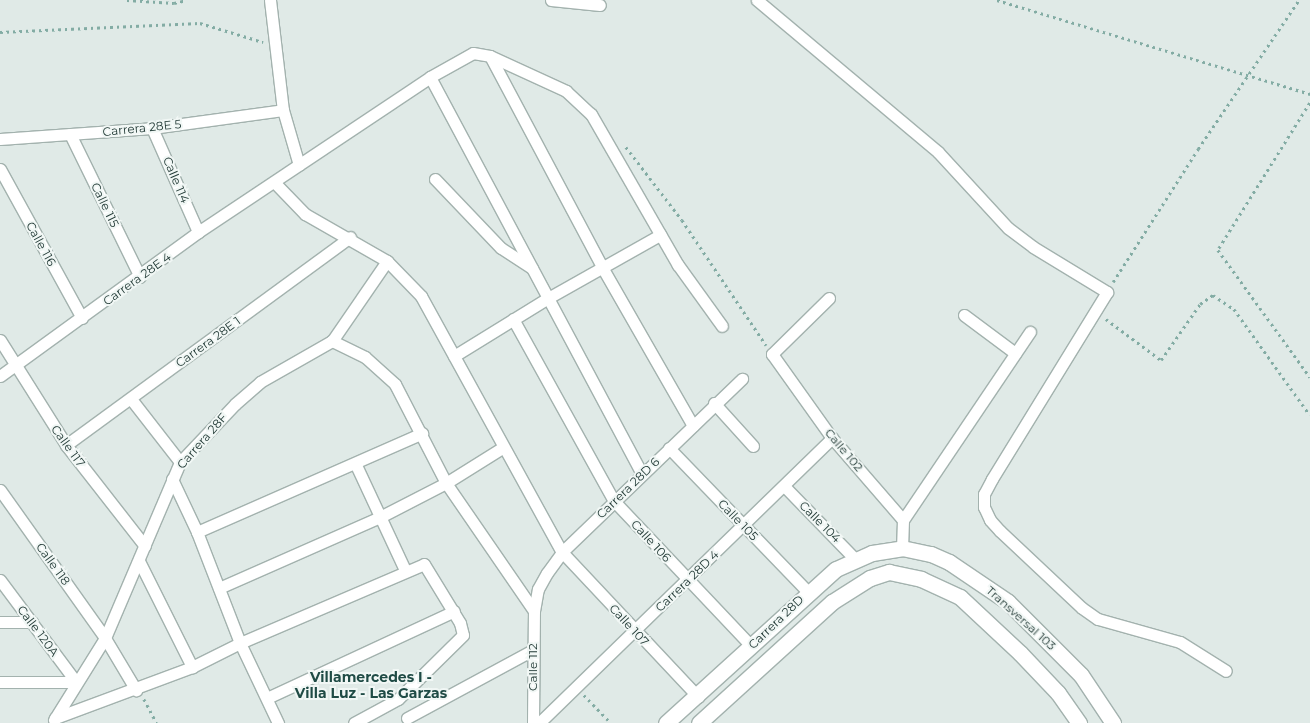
<!DOCTYPE html>
<style>
body{margin:0}
#map{position:relative;width:1310px;height:723px;overflow:hidden;background:#e0eae7;font-family:Montserrat,sans-serif}
div>[style]{position:absolute}
.path>*{height:2.5px;margin-top:-1.25px;transform-origin:0;background:repeating-linear-gradient(90deg,#83aca4 0 2.5px,transparent 0 6.5px)}
.roads{filter:drop-shadow(1px 0 #a3b2ae) drop-shadow(-1px 0 #a3b2ae) drop-shadow(0 1px #a3b2ae) drop-shadow(0 -1px #a3b2ae)}
.minor>*{height:11px;margin:-5.5px;padding:0 5.5px;transform-origin:5.5px;border-radius:5.5px;background:#fff}
.tertiary>*{height:15px;margin:-7.5px;padding:0 7.5px;transform-origin:7.5px;border-radius:7.5px;background:#fff}
span{translate:-50% -50%;white-space:nowrap;text-align:center;line-height:1.15;-webkit-text-stroke:4px #f1f7f5;paint-order:stroke}
.street-label{font-size:12px;color:#223a36}
.neighbourhood-label{font-size:14px;color:#1f4b45;font-weight:700}
</style>
<div id="map">
<div class="path">
<i style="left:127px;top:0;width:47px;rotate:3.7deg"></i>
<i style="left:174px;top:3px;width:13px;rotate:-13deg"></i>
<i style="left:997px;top:0;width:327px;rotate:16.7deg"></i>
<i style="left:0;top:32px;width:200px;rotate:-2.6deg"></i>
<i style="left:200px;top:23px;width:66px;rotate:16.8deg"></i>
<i style="left:1310px;top:103px;width:173px;rotate:122deg"></i>
<i style="left:1218px;top:250px;width:157px;rotate:54.1deg"></i>
<i style="left:626px;top:147px;width:92px;rotate:52.5deg"></i>
<i style="left:682px;top:220px;width:151px;rotate:56.1deg"></i>
<i style="left:1113px;top:282px;width:158px;rotate:-57.4deg"></i>
<i style="left:1198px;top:149px;width:180px;rotate:-55.9deg"></i>
<i style="left:1106px;top:319px;width:69px;rotate:36.7deg"></i>
<i style="left:1161px;top:360px;width:68px;rotate:-55.1deg"></i>
<i style="left:1200px;top:304px;width:16px;rotate:-35deg"></i>
<i style="left:1213px;top:295px;width:25px;rotate:34deg"></i>
<i style="left:1234px;top:309px;width:130px;rotate:54.4deg"></i>
<i style="left:584px;top:695px;width:39px;rotate:46deg"></i>
<i style="left:144px;top:699px;width:27px;rotate:62deg"></i>
</div>
<div class="roads">
<div class="minor">
<i style="left:270px;top:0;width:111px;rotate:83.3deg"></i>
<i style="left:283px;top:110px;width:57px;rotate:73.8deg"></i>
<i style="left:551px;top:0;width:49px;rotate:5.8deg"></i>
<i style="left:757px;top:0;width:236px;rotate:40deg"></i>
<i style="left:938px;top:152px;width:103px;rotate:47.4deg"></i>
<i style="left:1008px;top:228px;width:31px;rotate:37deg"></i>
<i style="left:1033px;top:247px;width:87px;rotate:31.3deg"></i>
<i style="left:1107px;top:292px;width:220px;rotate:121.6deg"></i>
<i style="left:992px;top:479px;width:17px;rotate:118deg"></i>
<i style="left:984px;top:494px;width:13px;rotate:90deg"></i>
<i style="left:984px;top:507px;width:14px;rotate:65deg"></i>
<i style="left:990px;top:520px;width:15px;rotate:48deg"></i>
<i style="left:1000px;top:531px;width:112px;rotate:43.2deg"></i>
<i style="left:1082px;top:608px;width:19px;rotate:35deg"></i>
<i style="left:1098px;top:619px;width:85px;rotate:15.7deg"></i>
<i style="left:1180px;top:642px;width:54px;rotate:32.2deg"></i>
<i style="left:490px;top:56px;width:239px;rotate:62deg"></i>
<i style="left:602px;top:267px;width:183px;rotate:60.2deg"></i>
<i style="left:430px;top:77px;width:450px;rotate:61.9deg"></i>
<i style="left:152px;top:128px;width:114px;rotate:66.1deg"></i>
<i style="left:70px;top:134px;width:159px;rotate:63.9deg"></i>
<i style="left:0;top:139px;width:152px;rotate:-4.1deg"></i>
<i style="left:152px;top:128px;width:132px;rotate:-7.8deg"></i>
<i style="left:0;top:169px;width:170px;rotate:61.2deg"></i>
<i style="left:435px;top:179px;width:95px;rotate:46.3deg"></i>
<i style="left:501px;top:248px;width:37px;rotate:33deg"></i>
<i style="left:274px;top:182px;width:45px;rotate:45.9deg"></i>
<i style="left:305px;top:214px;width:95px;rotate:29.8deg"></i>
<i style="left:387px;top:261px;width:49px;rotate:45.8deg"></i>
<i style="left:421px;top:296px;width:292px;rotate:61.2deg"></i>
<i style="left:562px;top:552px;width:199px;rotate:46.8deg"></i>
<i style="left:829px;top:298px;width:80px;rotate:135.5deg"></i>
<i style="left:772px;top:354px;width:103px;rotate:54.5deg"></i>
<i style="left:832px;top:438px;width:108px;rotate:49.1deg"></i>
<i style="left:903px;top:520px;width:28px;rotate:92deg"></i>
<i style="left:964px;top:315px;width:64px;rotate:36.7deg"></i>
<i style="left:513px;top:319px;width:208px;rotate:61deg"></i>
<i style="left:614px;top:501px;width:199px;rotate:46.6deg"></i>
<i style="left:0;top:340px;width:124px;rotate:57.8deg"></i>
<i style="left:66px;top:445px;width:128px;rotate:52deg"></i>
<i style="left:454px;top:356px;width:110px;rotate:-31.7deg"></i>
<i style="left:548px;top:298px;width:129px;rotate:-29.4deg"></i>
<i style="left:0;top:376px;width:245px;rotate:-36deg"></i>
<i style="left:198px;top:232px;width:279px;rotate:-33.7deg"></i>
<i style="left:430px;top:77px;width:49px;rotate:-29.2deg"></i>
<i style="left:473px;top:53px;width:17px;rotate:10deg"></i>
<i style="left:490px;top:56px;width:84px;rotate:24.7deg"></i>
<i style="left:566px;top:91px;width:34px;rotate:43deg"></i>
<i style="left:591px;top:114px;width:174px;rotate:60.1deg"></i>
<i style="left:678px;top:265px;width:75px;rotate:54.2deg"></i>
<i style="left:131px;top:399px;width:80px;rotate:52.1deg"></i>
<i style="left:714px;top:403px;width:58px;rotate:47.8deg"></i>
<i style="left:66px;top:445px;width:352px;rotate:-36.2deg"></i>
<i style="left:502px;top:448px;width:66px;rotate:148deg"></i>
<i style="left:446px;top:483px;width:155px;rotate:55.5deg"></i>
<i style="left:669px;top:448px;width:200px;rotate:46deg"></i>
<i style="left:356px;top:465px;width:116px;rotate:65deg"></i>
<i style="left:172px;top:479px;width:59px;rotate:64.7deg"></i>
<i style="left:197px;top:532px;width:119px;rotate:68.8deg"></i>
<i style="left:240px;top:643px;width:89px;rotate:64.6deg"></i>
<i style="left:784px;top:486px;width:102px;rotate:45.8deg"></i>
<i style="left:0;top:490px;width:181px;rotate:54.6deg"></i>
<i style="left:105px;top:638px;width:61px;rotate:59.2deg"></i>
<i style="left:903px;top:520px;width:227px;rotate:-56deg"></i>
<i style="left:197px;top:532px;width:246px;rotate:-23.7deg"></i>
<i style="left:139px;top:561px;width:119px;rotate:63.4deg"></i>
<i style="left:0;top:580px;width:127px;rotate:53.3deg"></i>
<i style="left:219px;top:588px;width:176px;rotate:-23.8deg"></i>
<i style="left:380px;top:517px;width:74px;rotate:-27.3deg"></i>
<i style="left:446px;top:483px;width:111px;rotate:-117.3deg"></i>
<i style="left:395px;top:384px;width:40px;rotate:-138deg"></i>
<i style="left:365px;top:357px;width:37px;rotate:-154deg"></i>
<i style="left:0;top:622px;width:32px"></i>
<i style="left:0;top:682px;width:76px"></i>
<i style="left:267px;top:698px;width:206px;rotate:-24.9deg"></i>
<i style="left:55px;top:718px;width:146px;rotate:-20.4deg"></i>
<i style="left:192px;top:667px;width:54px;rotate:-26.6deg"></i>
<i style="left:240px;top:643px;width:200px;rotate:-23.2deg"></i>
<i style="left:424px;top:564px;width:69px;rotate:58.6deg"></i>
<i style="left:460px;top:623px;width:12px;rotate:76deg"></i>
<i style="left:463px;top:635px;width:91px;rotate:135.4deg"></i>
<i style="left:398px;top:699px;width:50px;rotate:151.4deg"></i>
<i style="left:407px;top:718px;width:143px;rotate:-28.4deg"></i>
<i style="left:54px;top:720px;width:97px;rotate:-58.1deg"></i>
<i style="left:105px;top:638px;width:191px;rotate:-66.9deg"></i>
<i style="left:180px;top:462px;width:80px;rotate:-46.5deg"></i>
<i style="left:235px;top:404px;width:33px;rotate:-41deg"></i>
<i style="left:260px;top:382px;width:83px;rotate:-29.7deg"></i>
<i style="left:332px;top:341px;width:97px;rotate:-55.5deg"></i>
<i style="left:533px;top:723px;width:112px;rotate:-89.5deg"></i>
<i style="left:534px;top:611px;width:22px;rotate:-80deg"></i>
<i style="left:538px;top:589px;width:18px;rotate:-61deg"></i>
<i style="left:547px;top:573px;width:26px;rotate:-54deg"></i>
<i style="left:562px;top:552px;width:250px;rotate:-43.9deg"></i>
<i style="left:539px;top:723px;width:409px;rotate:-44.2deg"></i>
</div>
<div class="tertiary">
<i style="left:666px;top:723px;width:229px;rotate:-42.2deg"></i>
<i style="left:836px;top:569px;width:39px;rotate:-24deg"></i>
<i style="left:872px;top:553px;width:30px;rotate:-9deg"></i>
<i style="left:902px;top:548px;width:30px;rotate:12deg"></i>
<i style="left:931px;top:554px;width:20px;rotate:24deg"></i>
<i style="left:949px;top:562px;width:71px;rotate:34.1deg"></i>
<i style="left:1008px;top:602px;width:103px;rotate:45deg"></i>
<i style="left:1081px;top:675px;width:58px;rotate:56.3deg"></i>
<i style="left:699px;top:723px;width:180px;rotate:-42.3deg"></i>
<i style="left:832px;top:602px;width:45px;rotate:-32.3deg"></i>
<i style="left:870px;top:578px;width:20px;rotate:-18deg"></i>
<i style="left:889px;top:572px;width:33px;rotate:12deg"></i>
<i style="left:921px;top:579px;width:43px;rotate:24.8deg"></i>
<i style="left:960px;top:597px;width:82px;rotate:43deg"></i>
<i style="left:1020px;top:653px;width:55px;rotate:46.5deg"></i>
<i style="left:1058px;top:693px;width:37px;rotate:55deg"></i>
</div>
</div>
<div class="street-label">
<span style="left:142px;top:128px;rotate:-6deg">Carrera 28E 5</span>
<span style="left:176px;top:180px;rotate:67deg">Calle 114</span>
<span style="left:105px;top:205px;rotate:64deg">Calle 115</span>
<span style="left:41px;top:244px;rotate:61deg">Calle 116</span>
<span style="left:137px;top:279px;rotate:-36deg">Carrera 28E 4</span>
<span style="left:208px;top:342px;rotate:-36deg">Carrera 28E 1</span>
<span style="left:202px;top:441px;rotate:-49deg">Carrera 28F</span>
<span style="left:68px;top:446px;rotate:54deg">Calle 117</span>
<span style="left:844px;top:450px;rotate:50deg">Calle 102</span>
<span style="left:628px;top:488px;rotate:-44deg">Carrera 28D 6</span>
<span style="left:738px;top:520px;rotate:46deg">Calle 105</span>
<span style="left:820px;top:522px;rotate:45deg">Calle 104</span>
<span style="left:651px;top:541px;rotate:47deg">Calle 106</span>
<span style="left:53px;top:564px;rotate:54deg">Calle 118</span>
<span style="left:687px;top:581px;rotate:-44deg">Carrera 28D 4</span>
<span style="left:1021px;top:618px;rotate:42deg">Transversal 103</span>
<span style="left:776px;top:622px;rotate:-44deg">Carrera 28D</span>
<span style="left:629px;top:625px;rotate:47deg">Calle 107</span>
<span style="left:38px;top:631px;rotate:53deg">Calle 120A</span>
<span style="left:533px;top:667px;rotate:-90deg">Calle 112</span>
</div>
<div class="neighbourhood-label">
<span style="left:371px;top:685px">Villamercedes I -<br>Villa Luz - Las Garzas</span>
</div>
</div>
